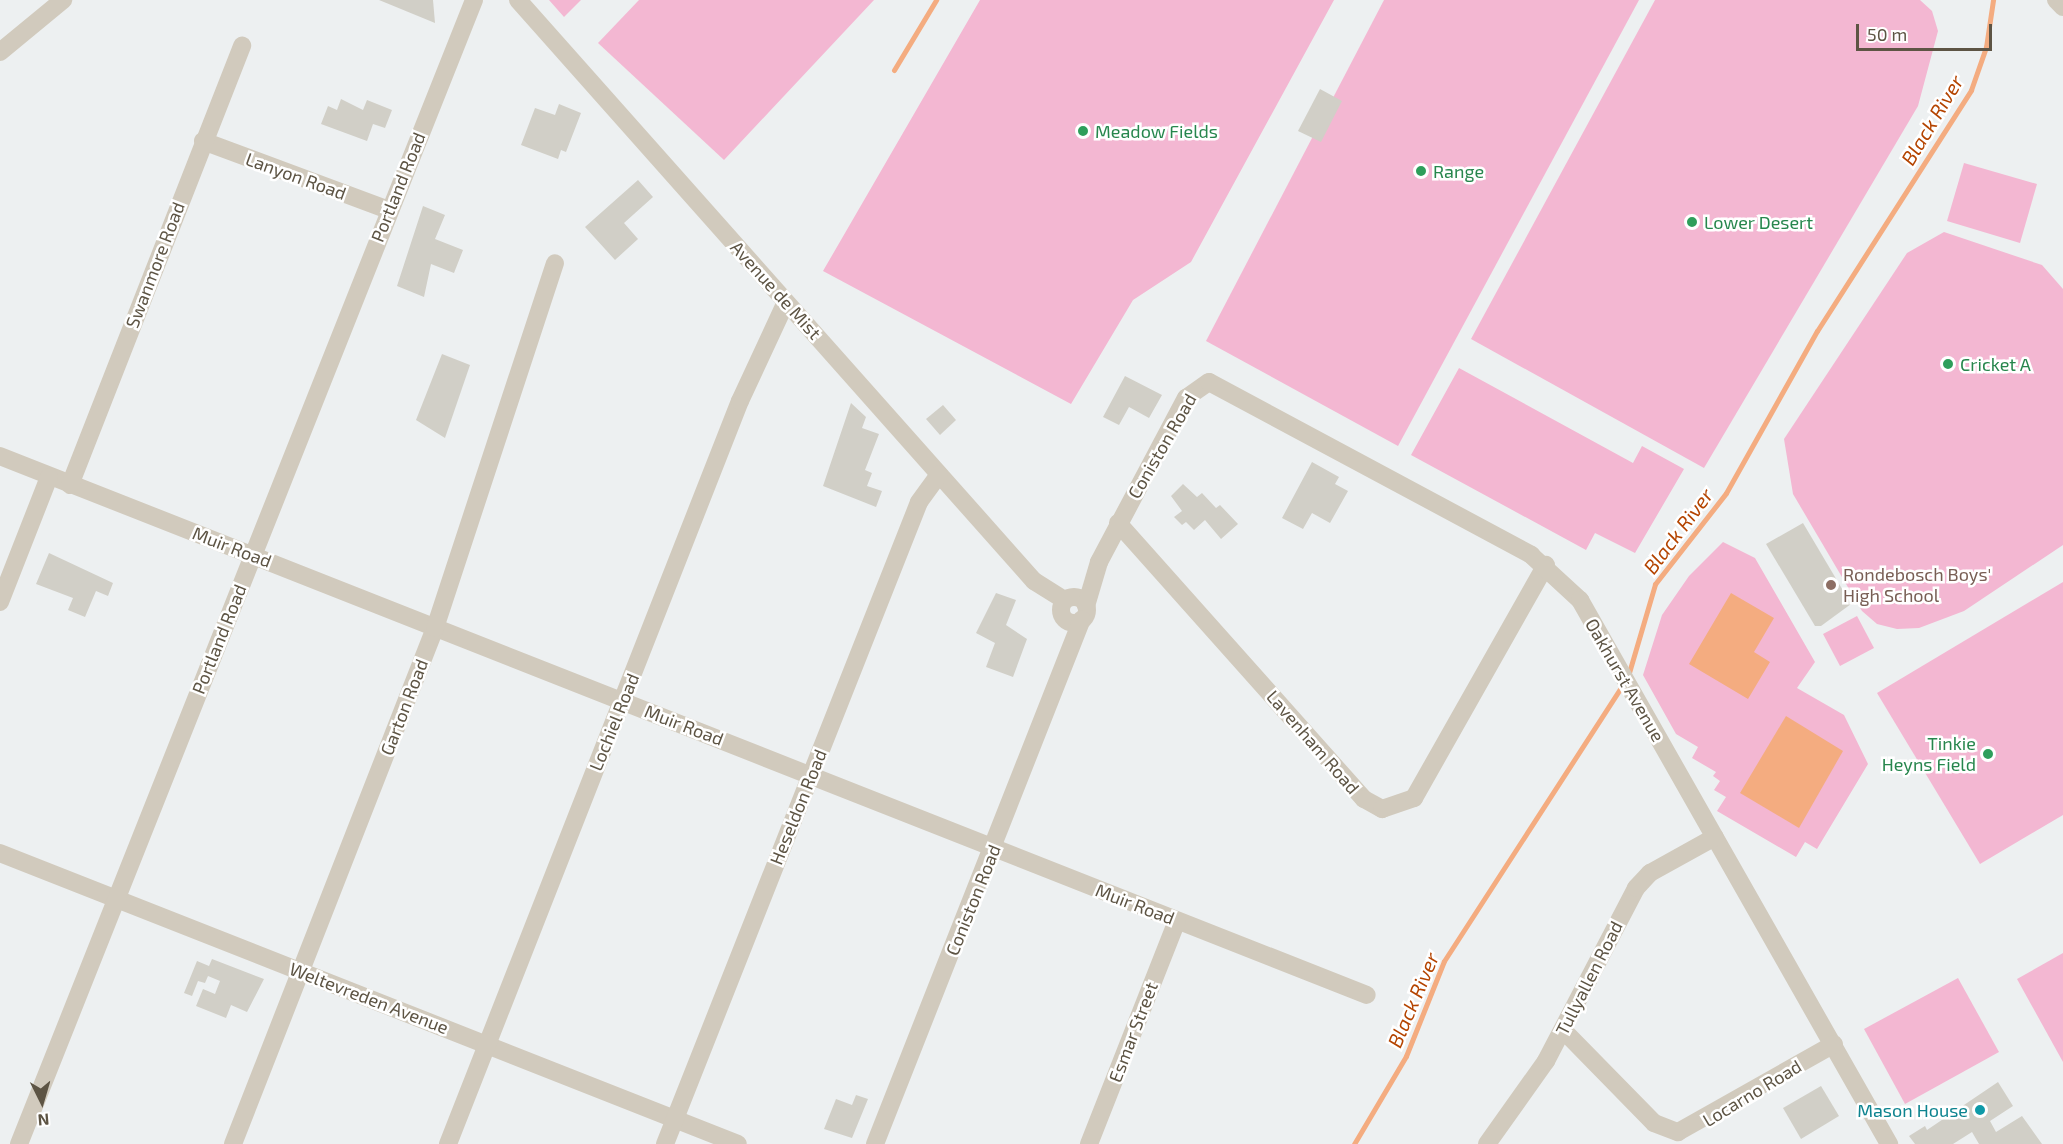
<!DOCTYPE html>
<style>
body{margin:0}
#map{position:relative;width:2063px;height:1144px;overflow:hidden;background:#edf0f1;font-family:"Exo 2",sans-serif}
div>[style]{position:absolute}
.green>*{inset:0;background:#f3b7d2}
.water>*{inset:0;background:#f4ac80}
.stream>*{height:5px;margin:-2.5px;padding:0 2.5px;transform-origin:2.5px;border-radius:2.5px;background:#f4ac80}
.building>*{inset:0;background:#d1cfc7}
.street>*{height:18px;margin:-9px;padding:0 9px;transform-origin:9px;border-radius:9px;background:#d1cabd}
.street>.ring{margin:-9px;padding:0;box-sizing:content-box;background:none;border:18px solid #d1cabd;border-radius:50%}
.dots>*{width:16px;height:16px;translate:-50% -50%;box-sizing:border-box;border:3px solid #fff;border-radius:50%}
span{translate:-50% -50%;white-space:nowrap;text-align:center;line-height:1.15;-webkit-text-stroke:5px #fff;paint-order:stroke}
.leisure-label{font-size:18px;color:#27864d}
.left{translate:0 -50%;text-align:left}
.right{translate:-100% -50%;text-align:right}
.street-label{font-size:18px;color:#5d5444}
.education-label{font-size:18px;color:#785e54}
.culture-label{font-size:18px;color:#0d838f}
.water-label{font-size:20px;color:#b44400;font-style:italic}
.north{position:absolute;left:12px;top:1072px;width:60px;height:60px;-webkit-text-stroke:4px #fff;paint-order:stroke;rotate:175deg;font-size:16px;font-weight:700;line-height:24px;text-align:center;color:#5d5444}
.north::after{content:'';display:block;margin:auto;width:21px;height:27px;background:#5d5444;clip-path:polygon(50% 0,100% 100%,50% 72%,0 100%)}
.scale{position:absolute;left:1856px;top:24px;width:136px;height:27px;box-sizing:border-box;border:3px solid #5d5444;border-top:0;padding-left:8px;font-size:18px;line-height:21px;white-space:nowrap;color:#5d5444;-webkit-text-stroke:4px #fff;paint-order:stroke}
</style>
<div id="map">
<div class="green">
<i style="clip-path:polygon(549px 0,581px 0,564px 17px)"></i>
<i style="clip-path:polygon(639px 0,874px 0,724px 160px,598px 43px)"></i>
<i style="clip-path:polygon(980px 0,1334px 0,1191px 262px,1133px 300px,1071px 404px,823px 271px)"></i>
<i style="clip-path:polygon(1384px 0,1639px 0,1398px 446px,1206px 341px)"></i>
<i style="clip-path:polygon(1655px 0,1920px 0,1932px 11px,1938px 31px,1918px 106px,1704px 468px,1471px 339px)"></i>
<i style="clip-path:polygon(1964px 163px,2037px 184px,2020px 243px,1947px 221px)"></i>
<i style="clip-path:polygon(1944px 232px,2042px 265px,2063px 289px,2063px 545px,1964px 611px,1919px 628px,1897px 629px,1877px 624px,1862px 611px,1793px 494px,1784px 439px,1907px 253px)"></i>
<i style="clip-path:polygon(1459px 368px,1633px 463px,1642px 446px,1684px 469px,1635px 553px,1595px 533px,1586px 550px,1411px 455px)"></i>
<i style="clip-path:polygon(1723px 542px,1755px 558px,1815px 662px,1797px 688px,1844px 715px,1868px 764px,1817px 849px,1805px 842px,1796px 857px,1717px 811px,1726px 797px,1714px 790px,1720px 781px,1713px 776px,1716px 772px,1692px 758px,1698px 747px,1676px 734px,1643px 675px,1662px 615px,1689px 576px)"></i>
<i style="clip-path:polygon(2063px 582px,2063px 815px,1980px 864px,1877px 693px)"></i>
<i style="clip-path:polygon(1857px 616px,1874px 648px,1840px 666px,1823px 634px)"></i>
<i style="clip-path:polygon(2063px 953px,2063px 1062px,2017px 979px)"></i>
<i style="clip-path:polygon(1958px 978px,1999px 1052px,1905px 1104px,1864px 1029px)"></i>
</div>
<div class="water">
<i style="clip-path:polygon(1731px 593px,1774px 618px,1754px 652px,1770px 662px,1748px 699px,1689px 664px)"></i>
<i style="clip-path:polygon(1786px 716px,1843px 751px,1799px 828px,1740px 793px)"></i>
</div>
<div class="stream">
<i style="left:894px;top:70px;width:82px;rotate:-59deg"></i>
<i style="left:1628px;top:676px;width:96px;rotate:-73.6deg"></i>
<i style="left:1655px;top:584px;width:115px;rotate:-52deg"></i>
<i style="left:1726px;top:493px;width:186px;rotate:-60.7deg"></i>
<i style="left:1817px;top:331px;width:286px;rotate:-57.4deg"></i>
<i style="left:1971px;top:90px;width:46px;rotate:-70.8deg"></i>
<i style="left:1986px;top:47px;width:48px;rotate:-81.5deg"></i>
<i style="left:1354px;top:1144px;width:102px;rotate:-59.4deg"></i>
<i style="left:1406px;top:1056px;width:102px;rotate:-68.2deg"></i>
<i style="left:1444px;top:961px;width:330px;rotate:-57.1deg"></i>
</div>
<div class="building">
<i style="clip-path:polygon(379px 0,433px 0,435px 23px)"></i>
<i style="clip-path:polygon(1320px 89px,1342px 101px,1321px 142px,1298px 131px)"></i>
<i style="clip-path:polygon(341px 99px,363px 110px,367px 100px,392px 110px,385px 128px,373px 124px,367px 141px,321px 124px,328px 106px,337px 110px)"></i>
<i style="clip-path:polygon(559px 104px,581px 113px,566px 152px,561px 150px,558px 159px,521px 145px,535px 108px,555px 115px)"></i>
<i style="clip-path:polygon(638px 180px,653px 197px,624px 223px,638px 239px,615px 260px,585px 227px)"></i>
<i style="clip-path:polygon(423px 206px,445px 215px,435px 239px,463px 250px,454px 273px,431px 264px,424px 297px,397px 286px)"></i>
<i style="clip-path:polygon(442px 354px,470px 365px,445px 438px,416px 420px)"></i>
<i style="clip-path:polygon(1125px 376px,1162px 395px,1149px 418px,1129px 407px,1119px 425px,1103px 417px)"></i>
<i style="clip-path:polygon(851px 403px,866px 417px,862px 428px,879px 434px,865px 470px,872px 473px,867px 486px,882px 491px,876px 507px,823px 486px)"></i>
<i style="clip-path:polygon(943px 405px,956px 420px,940px 435px,926px 419px)"></i>
<i style="clip-path:polygon(1312px 462px,1339px 477px,1335px 484px,1348px 491px,1330px 523px,1312px 513px,1303px 529px,1282px 518px)"></i>
<i style="clip-path:polygon(1183px 484px,1197px 497px,1202px 493px,1216px 508px,1220px 505px,1238px 524px,1221px 539px,1205px 520px,1194px 530px,1186px 522px,1182px 525px,1174px 517px,1182px 511px,1171px 496px)"></i>
<i style="clip-path:polygon(1803px 523px,1851px 604px,1821px 626px,1815px 626px,1766px 544px)"></i>
<i style="clip-path:polygon(49px 553px,113px 583px,108px 596px,96px 591px,85px 617px,68px 610px,73px 598px,36px 584px)"></i>
<i style="clip-path:polygon(996px 593px,1016px 600px,1006px 625px,1027px 639px,1013px 677px,986px 667px,995px 643px,976px 633px)"></i>
<i style="clip-path:polygon(212px 959px,264px 979px,247px 1012px,231px 1005px,226px 1018px,196px 1006px,203px 989px,215px 994px,220px 981px,208px 976px,205px 983px,198px 981px,192px 996px,184px 993px,197px 961px,209px 966px)"></i>
<i style="clip-path:polygon(1998px 1082px,2013px 1106px,1990px 1121px,1996px 1132px,2022px 1116px,2042px 1144px,1979px 1144px,1972px 1132px,1953px 1144px,1915px 1144px,1909px 1136px,1925px 1126px,1927px 1130px)"></i>
<i style="clip-path:polygon(1821px 1086px,1839px 1116px,1801px 1139px,1783px 1108px)"></i>
<i style="clip-path:polygon(856px 1095px,868px 1099px,852px 1138px,824px 1129px,836px 1099px,852px 1105px)"></i>
</div>
<div class="street">
<i style="left:518px;top:0;width:777px;rotate:48.39deg"></i>
<i style="left:1034px;top:581px;width:36px;rotate:32deg"></i>
<i style="left:2056px;top:0;width:10px;rotate:45deg"></i>
<i style="left:0;top:52px;width:82px;rotate:-39.5deg"></i>
<i style="left:203px;top:141px;width:198px;rotate:20.4deg"></i>
<i style="left:0;top:456px;width:1469px;rotate:21.52deg"></i>
<i style="left:70px;top:485px;width:472px;rotate:-68.6deg"></i>
<i style="left:1118px;top:523px;width:370px;rotate:48.3deg"></i>
<i style="left:1364px;top:799px;width:21px;rotate:29deg"></i>
<i style="left:1382px;top:809px;width:34px;rotate:-19deg"></i>
<i style="left:1414px;top:798px;width:268px;rotate:-60.5deg"></i>
<i class="ring" style="left:1061px;top:597px;width:8px;height:8px"></i>
<i style="left:0;top:602px;width:134px;rotate:-68.6deg"></i>
<i style="left:1086px;top:606px;width:46px;rotate:-73.5deg"></i>
<i style="left:1099px;top:562px;width:186px;rotate:-62.1deg"></i>
<i style="left:1186px;top:398px;width:28px;rotate:-35deg"></i>
<i style="left:1209px;top:382px;width:366px;rotate:28.2deg"></i>
<i style="left:1531px;top:555px;width:67px;rotate:42.6deg"></i>
<i style="left:1580px;top:600px;width:626px;rotate:60.4deg"></i>
<i style="left:0;top:853px;width:793px;rotate:21.52deg"></i>
<i style="left:1563px;top:1030px;width:130px;rotate:45.6deg"></i>
<i style="left:1654px;top:1123px;width:26px;rotate:21deg"></i>
<i style="left:1678px;top:1132px;width:179px;rotate:-29.4deg"></i>
<i style="left:19px;top:1144px;width:1231px;rotate:-68.31deg"></i>
<i style="left:233px;top:1144px;width:554px;rotate:-68.62deg"></i>
<i style="left:435px;top:628px;width:384px;rotate:-71.8deg"></i>
<i style="left:448px;top:1144px;width:798px;rotate:-68.55deg"></i>
<i style="left:740px;top:401px;width:109px;rotate:-65.1deg"></i>
<i style="left:665px;top:1144px;width:690px;rotate:-68.41deg"></i>
<i style="left:919px;top:502px;width:34px;rotate:-54deg"></i>
<i style="left:875px;top:1144px;width:564px;rotate:-68.48deg"></i>
<i style="left:1089px;top:1144px;width:240px;rotate:-68.5deg"></i>
<i style="left:1487px;top:1144px;width:102px;rotate:-54.6deg"></i>
<i style="left:1546px;top:1061px;width:195px;rotate:-62.5deg"></i>
<i style="left:1636px;top:888px;width:21px;rotate:-47deg"></i>
<i style="left:1650px;top:873px;width:74px;rotate:-29deg"></i>
</div>
<div class="dots">
<i style="left:1083px;top:131px;background:#2e9e5b"></i>
<i style="left:1421px;top:171px;background:#2e9e5b"></i>
<i style="left:1692px;top:222px;background:#2e9e5b"></i>
<i style="left:1948px;top:364px;background:#2e9e5b"></i>
<i style="left:1831px;top:585px;background:#8d6e63"></i>
<i style="left:1988px;top:754px;background:#2e9e5b"></i>
<i style="left:1980px;top:1110px;background:#0f9aa8"></i>
</div>
<div class="leisure-label">
<span class="left" style="left:1095px;top:131px">Meadow Fields</span>
<span class="left" style="left:1433px;top:171px">Range</span>
<span class="left" style="left:1704px;top:222px">Lower Desert</span>
<span class="left" style="left:1960px;top:364px">Cricket A</span>
<span class="right" style="left:1976px;top:754px">Tinkie<br>Heyns Field</span>
</div>
<div class="street-label">
<span style="left:296px;top:176px;rotate:20deg">Lanyon Road</span>
<span style="left:398px;top:187px;rotate:-68deg">Portland Road</span>
<span style="left:155px;top:265px;rotate:-69deg">Swanmore Road</span>
<span style="left:776px;top:290px;rotate:48deg">Avenue de Mist</span>
<span style="left:1162px;top:446px;rotate:-60deg">Coniston Road</span>
<span style="left:232px;top:547px;rotate:21deg">Muir Road</span>
<span style="left:219px;top:639px;rotate:-68deg">Portland Road</span>
<span style="left:1625px;top:680px;rotate:60deg">Oakhurst Avenue</span>
<span style="left:404px;top:707px;rotate:-69deg">Garton Road</span>
<span style="left:614px;top:722px;rotate:-68deg">Lochiel Road</span>
<span style="left:684px;top:725px;rotate:21deg">Muir Road</span>
<span style="left:1313px;top:742px;rotate:49deg">Lavenham Road</span>
<span style="left:798px;top:807px;rotate:-68deg">Heseldon Road</span>
<span style="left:973px;top:900px;rotate:-68deg">Coniston Road</span>
<span style="left:1135px;top:904px;rotate:21deg">Muir Road</span>
<span style="left:1589px;top:978px;rotate:-63deg">Tullyallen Road</span>
<span style="left:369px;top:998px;rotate:21deg">Weltevreden Avenue</span>
<span style="left:1133px;top:1032px;rotate:-69deg">Esmar Street</span>
<span style="left:1752px;top:1093px;rotate:-31deg">Locarno Road</span>
</div>
<div class="education-label">
<span class="left" style="left:1843px;top:585px">Rondebosch Boys'<br>High School</span>
</div>
<div class="culture-label">
<span class="right" style="left:1968px;top:1110px">Mason House</span>
</div>
<div class="water-label">
<span style="left:1932px;top:120px;rotate:-59deg">Black River</span>
<span style="left:1678px;top:531px;rotate:-53deg">Black River</span>
<span style="left:1413px;top:1000px;rotate:-67deg">Black River</span>
</div>
<div class="north">N</div>
<div class="scale">50 m</div>
</div>
